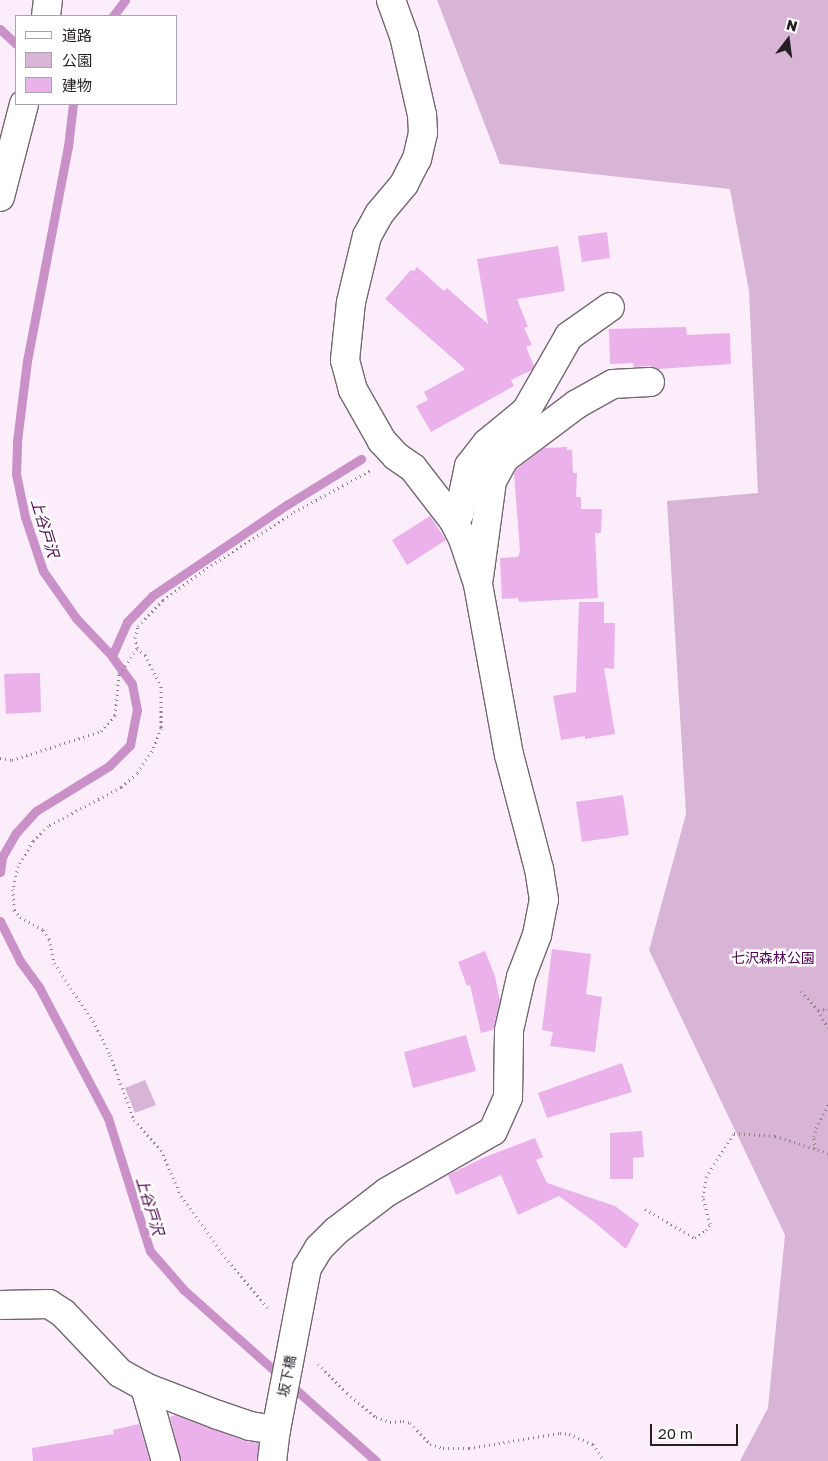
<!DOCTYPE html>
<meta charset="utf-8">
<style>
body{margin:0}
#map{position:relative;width:828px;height:1461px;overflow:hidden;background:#fbedfa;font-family:"Golos Text","Noto Sans JP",sans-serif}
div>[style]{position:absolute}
.green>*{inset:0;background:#d8b4d6}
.stream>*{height:9px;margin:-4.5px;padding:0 4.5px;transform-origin:4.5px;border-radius:4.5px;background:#c991c8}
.building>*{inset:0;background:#ebb1ea}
.path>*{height:3px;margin-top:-1.5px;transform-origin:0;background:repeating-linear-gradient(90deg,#887f87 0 1px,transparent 0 5px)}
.roads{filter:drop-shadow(1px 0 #736772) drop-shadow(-1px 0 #736772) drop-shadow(0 1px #736772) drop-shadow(0 -1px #736772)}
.minor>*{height:28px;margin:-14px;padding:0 14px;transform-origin:14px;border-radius:14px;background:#fff}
span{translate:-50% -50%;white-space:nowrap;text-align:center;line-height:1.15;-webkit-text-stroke:5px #fff;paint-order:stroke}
.park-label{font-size:14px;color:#470049}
.street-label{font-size:14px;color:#241f23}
.water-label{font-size:15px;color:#49024b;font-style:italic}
.legend{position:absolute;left:15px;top:15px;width:162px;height:90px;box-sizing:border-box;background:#fff;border:1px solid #a7a5a7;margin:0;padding:6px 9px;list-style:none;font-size:15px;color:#241f23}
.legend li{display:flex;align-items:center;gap:10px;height:25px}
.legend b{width:25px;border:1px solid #a7a5a7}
.north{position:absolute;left:763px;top:15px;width:50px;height:50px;-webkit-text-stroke:4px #fff;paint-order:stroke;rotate:15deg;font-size:14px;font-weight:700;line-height:20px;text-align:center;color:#241f23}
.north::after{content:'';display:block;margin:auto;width:18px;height:22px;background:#241f23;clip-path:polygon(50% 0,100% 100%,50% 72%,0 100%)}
.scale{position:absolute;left:650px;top:1424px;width:88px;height:22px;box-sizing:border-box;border:2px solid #241f23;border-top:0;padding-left:6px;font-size:15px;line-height:18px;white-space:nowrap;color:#241f23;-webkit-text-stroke:4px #fff;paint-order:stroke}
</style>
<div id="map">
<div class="green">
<i style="clip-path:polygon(437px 0,828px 0,828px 1461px,740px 1461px,768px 1408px,785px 1235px,649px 950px,686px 814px,667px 501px,758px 493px,749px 291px,730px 189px,500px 164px)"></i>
<i style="clip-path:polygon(145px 1080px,156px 1105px,135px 1113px,125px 1088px)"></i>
</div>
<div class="stream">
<i style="left:113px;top:16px;width:20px;rotate:-53deg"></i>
<i style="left:0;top:29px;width:22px;rotate:43deg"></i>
<i style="left:112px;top:656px;width:37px;rotate:-66deg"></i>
<i style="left:127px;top:622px;width:36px;rotate:-46deg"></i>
<i style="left:152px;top:596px;width:164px;rotate:-34.1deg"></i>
<i style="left:288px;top:504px;width:86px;rotate:-31.7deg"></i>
<i style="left:0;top:872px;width:15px;rotate:-82deg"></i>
<i style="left:2px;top:857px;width:28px;rotate:-60deg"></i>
<i style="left:16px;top:833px;width:30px;rotate:-48deg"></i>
<i style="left:36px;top:811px;width:86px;rotate:-31.7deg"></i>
<i style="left:109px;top:766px;width:30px;rotate:-45deg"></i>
<i style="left:130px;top:745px;width:36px;rotate:-79deg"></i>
<i style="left:137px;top:710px;width:26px;rotate:-101deg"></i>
<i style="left:132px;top:684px;width:34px;rotate:-126deg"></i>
<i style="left:112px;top:656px;width:52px;rotate:-133.5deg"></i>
<i style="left:76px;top:618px;width:57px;rotate:-125.1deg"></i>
<i style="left:43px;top:571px;width:57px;rotate:-108.4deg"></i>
<i style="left:25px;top:517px;width:44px;rotate:-101.8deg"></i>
<i style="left:16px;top:474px;width:33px;rotate:-88deg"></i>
<i style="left:17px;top:441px;width:81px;rotate:-82.9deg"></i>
<i style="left:27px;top:361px;width:218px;rotate:-79.2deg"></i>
<i style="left:68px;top:147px;width:43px;rotate:-83.4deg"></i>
<i style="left:0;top:921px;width:45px;rotate:63.4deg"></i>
<i style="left:20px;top:961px;width:34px;rotate:54deg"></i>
<i style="left:40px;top:989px;width:146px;rotate:62.2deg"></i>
<i style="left:108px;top:1118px;width:139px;rotate:72.5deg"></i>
<i style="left:150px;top:1251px;width:52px;rotate:48.9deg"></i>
<i style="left:184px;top:1290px;width:257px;rotate:41.7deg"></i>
</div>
<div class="building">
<i style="clip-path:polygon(607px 232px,610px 258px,582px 262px,578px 236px)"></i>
<i style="clip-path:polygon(558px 246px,565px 291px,517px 299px,528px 327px,524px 328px,532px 345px,526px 347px,534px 366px,532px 370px,511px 380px,514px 386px,431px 432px,416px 406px,428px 400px,424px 392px,465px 369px,385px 299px,411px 270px,414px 271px,417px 267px,444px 291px,447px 288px,488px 324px,477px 259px)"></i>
<i style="clip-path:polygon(686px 327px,687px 335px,730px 333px,731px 364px,658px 369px,649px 366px,634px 367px,633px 363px,610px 364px,609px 329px)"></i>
<i style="clip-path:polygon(567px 447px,567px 450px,572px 450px,573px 473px,577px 473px,576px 497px,581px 497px,581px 509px,602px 509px,601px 533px,595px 533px,598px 598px,519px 602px,518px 598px,502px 599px,500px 558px,518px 557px,520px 551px,514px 473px,517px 469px,544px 448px)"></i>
<i style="clip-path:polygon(430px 516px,446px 540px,407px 565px,392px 540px)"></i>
<i style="clip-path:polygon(579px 602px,604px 602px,604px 623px,615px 623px,614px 669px,604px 668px,615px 734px,585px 739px,585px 736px,561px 740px,553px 696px,576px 692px)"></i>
<i style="clip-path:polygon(40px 673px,41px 712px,6px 714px,4px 674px)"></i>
<i style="clip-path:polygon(623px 795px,629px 835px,582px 842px,576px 802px)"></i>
<i style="clip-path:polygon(552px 949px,591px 954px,586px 994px,602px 997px,595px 1052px,550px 1046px,553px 1032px,542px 1030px)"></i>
<i style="clip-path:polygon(485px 951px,495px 976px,500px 1001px,493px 1030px,481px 1033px,470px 985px,467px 986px,458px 962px)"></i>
<i style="clip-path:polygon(466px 1035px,476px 1071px,413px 1088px,404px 1052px)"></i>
<i style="clip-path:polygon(622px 1063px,632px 1092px,547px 1118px,538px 1093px)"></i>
<i style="clip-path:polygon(642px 1131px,644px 1157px,633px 1158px,633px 1179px,610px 1179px,610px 1133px)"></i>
<i style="clip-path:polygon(535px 1138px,543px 1157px,536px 1160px,547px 1183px,615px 1206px,639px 1224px,626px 1249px,593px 1221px,559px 1196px,518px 1215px,501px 1175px,456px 1195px,448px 1175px,485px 1157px)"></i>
<i style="clip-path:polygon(175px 1415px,245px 1441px,259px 1443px,257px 1461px,181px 1461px,170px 1417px)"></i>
<i style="clip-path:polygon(139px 1424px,150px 1461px,33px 1461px,32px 1448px,114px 1434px,113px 1430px)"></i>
</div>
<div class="path">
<i style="left:137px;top:648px;width:11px;rotate:41deg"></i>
<i style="left:145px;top:655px;width:35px;rotate:63deg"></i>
<i style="left:161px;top:686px;width:42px;rotate:90deg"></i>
<i style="left:161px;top:728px;width:25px;rotate:111deg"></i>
<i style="left:152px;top:751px;width:27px;rotate:124deg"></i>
<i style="left:137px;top:773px;width:21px;rotate:139deg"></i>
<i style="left:121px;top:787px;width:83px;rotate:151.9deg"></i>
<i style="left:48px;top:826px;width:21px;rotate:135deg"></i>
<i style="left:33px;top:841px;width:29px;rotate:121deg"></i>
<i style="left:18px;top:866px;width:24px;rotate:102deg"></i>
<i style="left:13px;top:889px;width:21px;rotate:87deg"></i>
<i style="left:14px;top:910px;width:9px;rotate:49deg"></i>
<i style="left:20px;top:917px;width:26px;rotate:29deg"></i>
<i style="left:43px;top:930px;width:11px;rotate:56deg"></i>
<i style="left:49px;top:939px;width:25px;rotate:78deg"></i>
<i style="left:54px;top:963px;width:70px;rotate:56.1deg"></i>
<i style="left:93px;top:1021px;width:38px;rotate:63deg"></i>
<i style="left:110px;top:1055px;width:69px;rotate:69.7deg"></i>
<i style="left:134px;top:1120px;width:40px;rotate:48deg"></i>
<i style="left:161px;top:1150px;width:50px;rotate:66.5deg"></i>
<i style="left:181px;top:1196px;width:80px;rotate:54.1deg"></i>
<i style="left:228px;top:1261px;width:63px;rotate:49.5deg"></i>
<i style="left:0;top:758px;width:12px;rotate:9deg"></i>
<i style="left:12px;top:760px;width:94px;rotate:-18deg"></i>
<i style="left:101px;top:731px;width:21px;rotate:-49deg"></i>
<i style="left:115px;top:715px;width:41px;rotate:-84.4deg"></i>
<i style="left:119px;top:674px;width:32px;rotate:-55deg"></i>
<i style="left:137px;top:648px;width:10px;rotate:-101deg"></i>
<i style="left:135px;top:638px;width:12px;rotate:-76deg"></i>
<i style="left:138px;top:626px;width:36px;rotate:-46deg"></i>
<i style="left:163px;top:600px;width:54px;rotate:-36deg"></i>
<i style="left:207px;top:568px;width:103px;rotate:-32.8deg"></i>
<i style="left:294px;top:512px;width:88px;rotate:-28.6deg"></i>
<i style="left:801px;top:991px;width:25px;rotate:48deg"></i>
<i style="left:818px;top:1010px;width:21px;rotate:61deg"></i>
<i style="left:818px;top:1010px;width:8px;rotate:-7deg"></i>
<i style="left:826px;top:1009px;width:3px;rotate:45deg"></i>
<i style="left:815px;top:1149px;width:12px;rotate:-95deg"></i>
<i style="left:814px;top:1137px;width:9px;rotate:-77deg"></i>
<i style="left:816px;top:1128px;width:27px;rotate:-63deg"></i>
<i style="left:645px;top:1209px;width:58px;rotate:30.1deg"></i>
<i style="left:695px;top:1238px;width:14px;rotate:-36deg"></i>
<i style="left:706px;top:1230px;width:7px;rotate:-56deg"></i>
<i style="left:710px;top:1224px;width:28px;rotate:-105deg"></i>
<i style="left:703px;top:1197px;width:20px;rotate:-81deg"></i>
<i style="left:706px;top:1177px;width:52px;rotate:-57.5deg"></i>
<i style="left:734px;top:1133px;width:41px;rotate:4.2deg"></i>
<i style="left:775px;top:1136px;width:56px;rotate:17.8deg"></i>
<i style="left:318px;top:1364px;width:41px;rotate:45deg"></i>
<i style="left:347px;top:1393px;width:38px;rotate:40deg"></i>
<i style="left:376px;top:1417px;width:15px;rotate:20deg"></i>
<i style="left:390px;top:1422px;width:13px;rotate:-4deg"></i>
<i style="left:403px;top:1421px;width:7px;rotate:16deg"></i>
<i style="left:410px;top:1423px;width:29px;rotate:46deg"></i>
<i style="left:430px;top:1444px;width:14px;rotate:17deg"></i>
<i style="left:443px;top:1448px;width:26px"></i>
<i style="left:469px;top:1448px;width:92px;rotate:-9.4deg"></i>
<i style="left:560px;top:1433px;width:9px;rotate:6deg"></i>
<i style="left:569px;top:1434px;width:26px;rotate:23deg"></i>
<i style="left:593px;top:1444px;width:20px;rotate:57deg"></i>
</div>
<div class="roads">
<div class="minor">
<i style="left:46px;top:16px;width:16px;rotate:-83deg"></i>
<i style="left:0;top:197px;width:96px;rotate:-75.5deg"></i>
<i style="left:454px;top:521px;width:9px;rotate:-54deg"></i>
<i style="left:459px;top:514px;width:49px;rotate:-78.2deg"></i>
<i style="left:469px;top:466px;width:29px;rotate:-52deg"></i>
<i style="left:487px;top:443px;width:50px;rotate:-39.4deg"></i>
<i style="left:526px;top:411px;width:86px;rotate:-60.2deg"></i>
<i style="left:569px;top:336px;width:50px;rotate:-35.3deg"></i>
<i style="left:479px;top:577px;width:97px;rotate:-82.3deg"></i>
<i style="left:492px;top:481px;width:26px;rotate:-61deg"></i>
<i style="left:505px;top:458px;width:90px;rotate:-36.9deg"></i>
<i style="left:577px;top:404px;width:41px;rotate:-29.1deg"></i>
<i style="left:613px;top:384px;width:37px;rotate:-3deg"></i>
<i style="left:0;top:1305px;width:49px;rotate:-1.2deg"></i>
<i style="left:49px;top:1304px;width:17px;rotate:33deg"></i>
<i style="left:63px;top:1313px;width:83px;rotate:46.5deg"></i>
<i style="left:120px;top:1373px;width:29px;rotate:29deg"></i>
<i style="left:145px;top:1387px;width:78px;rotate:21deg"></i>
<i style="left:218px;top:1415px;width:34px;rotate:19deg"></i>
<i style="left:250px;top:1426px;width:26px;rotate:9deg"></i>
<i style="left:145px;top:1387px;width:77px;rotate:74.2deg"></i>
<i style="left:272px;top:1461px;width:31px;rotate:-83deg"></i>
<i style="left:276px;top:1430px;width:165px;rotate:-79.2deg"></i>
<i style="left:307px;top:1268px;width:23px;rotate:-59deg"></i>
<i style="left:319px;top:1248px;width:24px;rotate:-45deg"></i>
<i style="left:336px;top:1231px;width:64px;rotate:-37.4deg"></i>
<i style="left:387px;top:1192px;width:122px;rotate:-29.9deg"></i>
<i style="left:493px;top:1131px;width:37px;rotate:-66deg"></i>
<i style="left:508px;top:1097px;width:67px;rotate:-89.1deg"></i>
<i style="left:509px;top:1030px;width:54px;rotate:-77.2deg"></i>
<i style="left:521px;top:977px;width:45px;rotate:-69.1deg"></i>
<i style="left:537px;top:935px;width:36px;rotate:-79deg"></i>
<i style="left:544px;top:900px;width:31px;rotate:-99deg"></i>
<i style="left:539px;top:869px;width:118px;rotate:-104.7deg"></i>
<i style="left:509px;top:755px;width:174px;rotate:-100.3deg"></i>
<i style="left:478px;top:584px;width:47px;rotate:-108.4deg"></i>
<i style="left:463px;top:539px;width:20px;rotate:-117deg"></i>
<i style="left:454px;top:521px;width:67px;rotate:-127.7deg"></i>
<i style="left:413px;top:468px;width:21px;rotate:-145deg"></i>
<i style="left:396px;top:456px;width:21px;rotate:-133deg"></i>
<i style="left:382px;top:441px;width:59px;rotate:-119.6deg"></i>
<i style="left:353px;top:390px;width:31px;rotate:-105deg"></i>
<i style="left:345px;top:360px;width:58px;rotate:-84.1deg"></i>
<i style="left:351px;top:302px;width:68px;rotate:-76.4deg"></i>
<i style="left:367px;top:236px;width:25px;rotate:-61deg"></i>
<i style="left:379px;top:214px;width:39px;rotate:-50deg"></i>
<i style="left:404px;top:184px;width:28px;rotate:-63deg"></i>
<i style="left:417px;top:159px;width:27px;rotate:-77deg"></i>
<i style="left:423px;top:133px;width:18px;rotate:-93deg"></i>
<i style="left:422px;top:115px;width:81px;rotate:-102.8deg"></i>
<i style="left:404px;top:36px;width:38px;rotate:-110deg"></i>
</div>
</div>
<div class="park-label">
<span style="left:773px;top:958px">七沢森林公園</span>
</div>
<div class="street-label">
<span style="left:287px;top:1376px;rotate:-79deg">坂下橋</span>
</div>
<div class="water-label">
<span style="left:45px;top:528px;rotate:73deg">上谷戸沢</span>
<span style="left:150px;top:1206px;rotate:73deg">上谷戸沢</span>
</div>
<ul class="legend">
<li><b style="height:6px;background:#fff"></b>道路</li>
<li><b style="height:14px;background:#d8b4d6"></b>公園</li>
<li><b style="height:14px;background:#ebb1ea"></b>建物</li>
</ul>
<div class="north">N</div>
<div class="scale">20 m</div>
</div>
